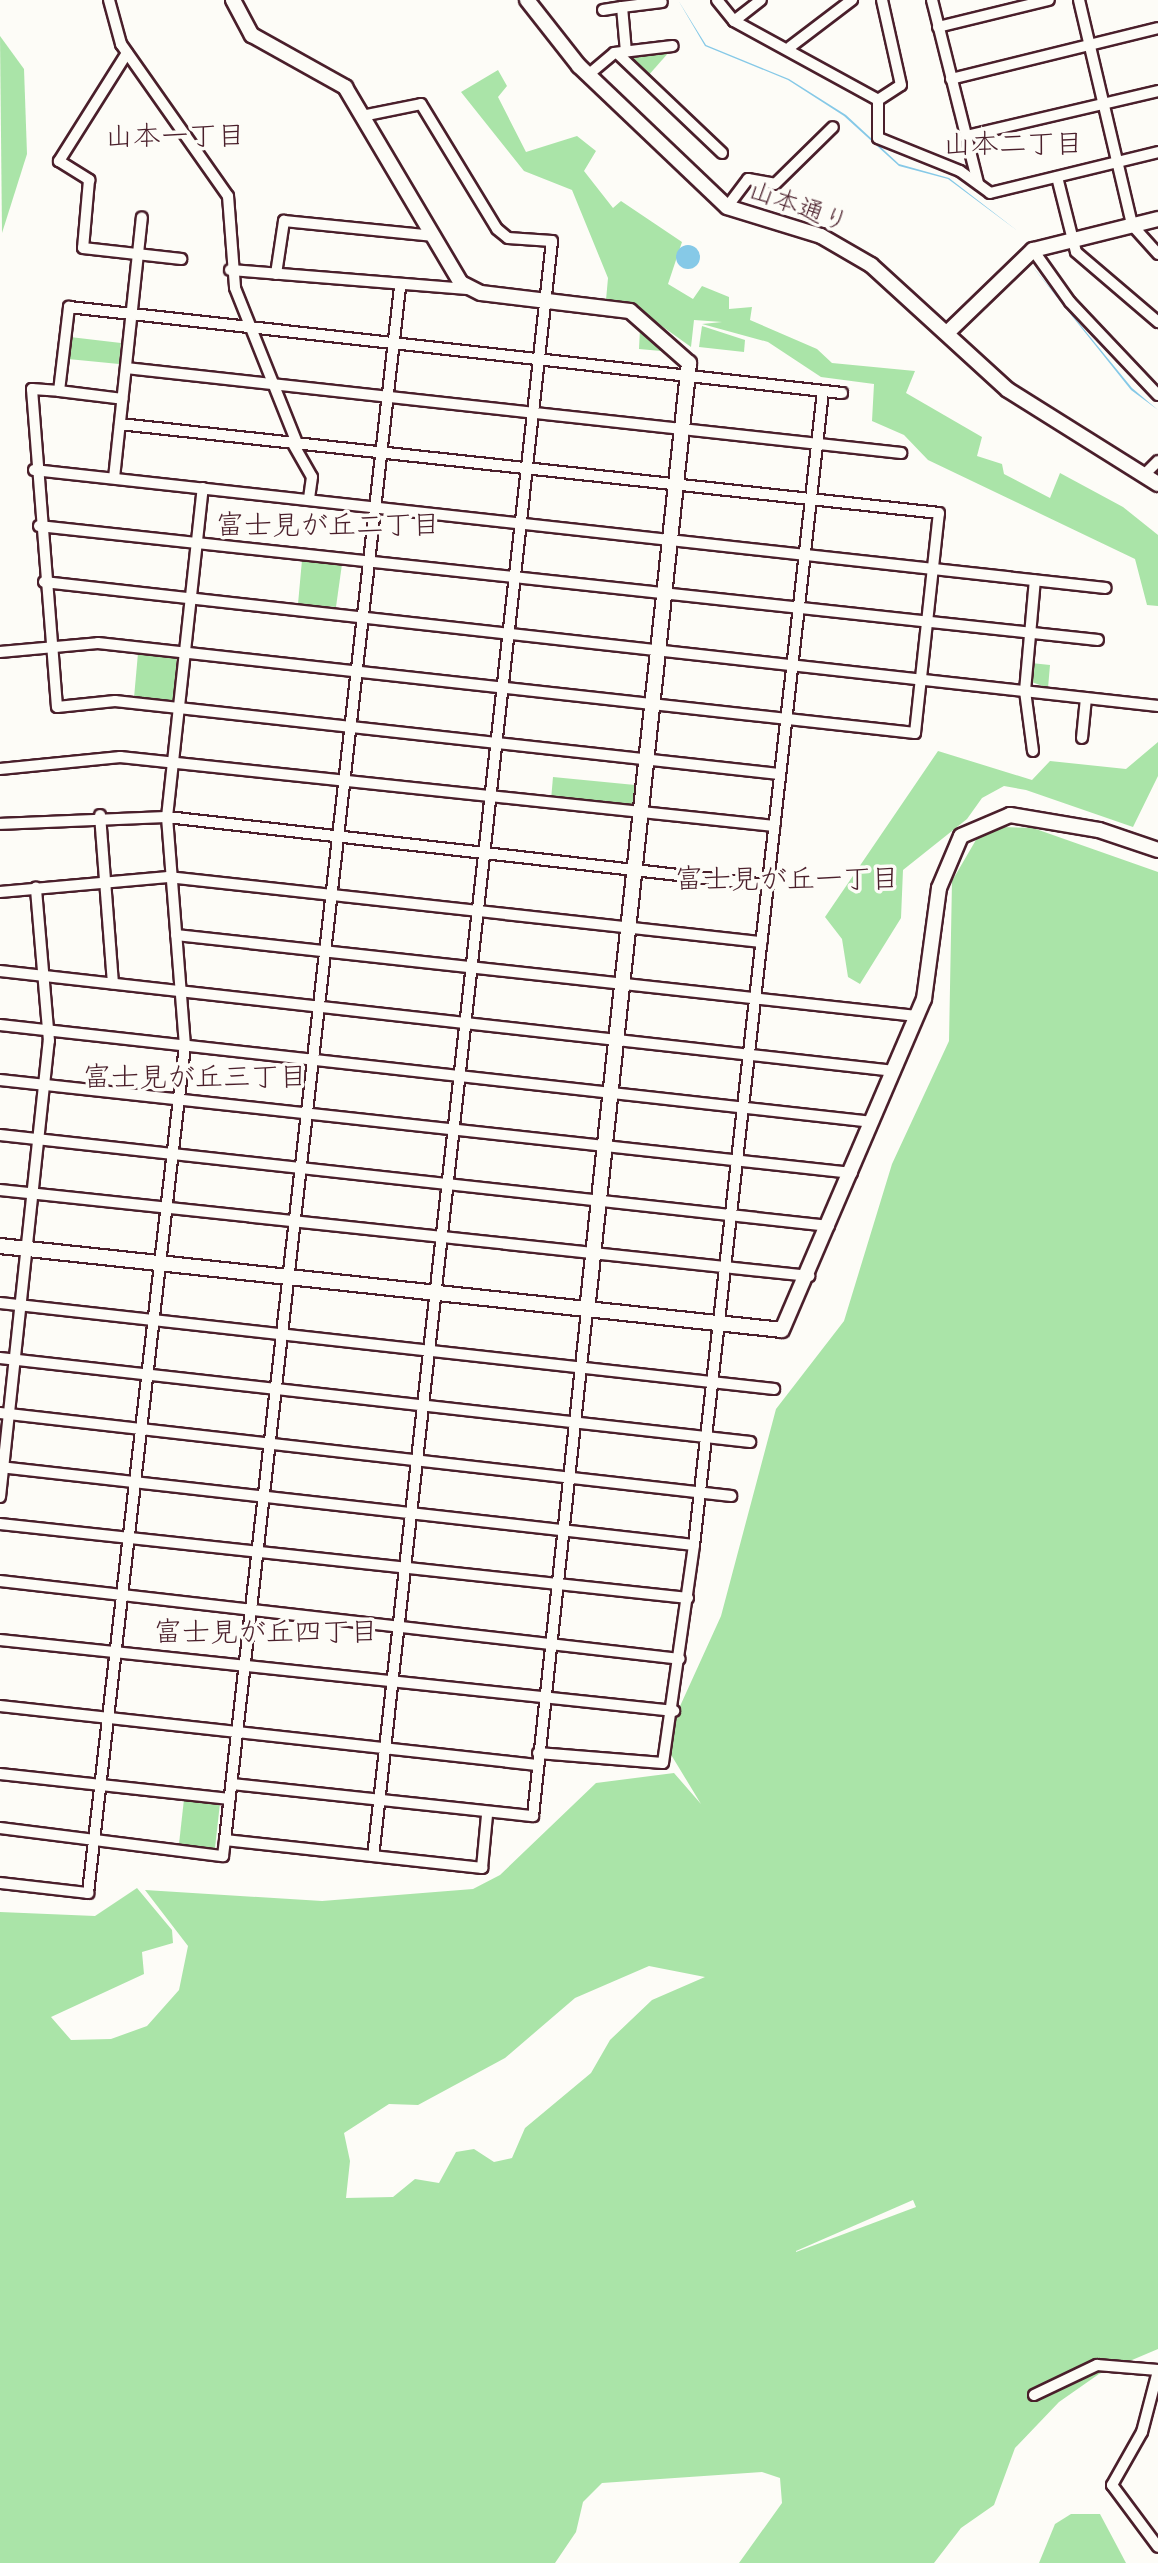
<!DOCTYPE html>
<meta charset="utf-8">
<style>
body{margin:0}
#map{position:relative;width:1158px;height:2563px;overflow:hidden;background:#fdfcf7;font-family:Kalam,"Klee One",sans-serif}
div>[style]{position:absolute}
.green>*{inset:0;background:#aae4a8}
.water>*{inset:0;background:#86c9e7}
.round{border-radius:50%}
.roads{filter:drop-shadow(2px 0 #4a1f2b) drop-shadow(-2px 0 #4a1f2b) drop-shadow(0 2px #4a1f2b) drop-shadow(0 -2px #4a1f2b)}
.street>*{height:10px;margin:-5px;padding:0 5px;transform-origin:5px;border-radius:5px;background:#fdfcf7}
.secondary>*{height:14px;margin:-7px;padding:0 7px;transform-origin:7px;border-radius:7px;background:#fdfcf7}
span{translate:-50% -50%;white-space:nowrap;text-align:center;line-height:1.15;-webkit-text-stroke:7px #fdfcf7;paint-order:stroke}
.street-label{font-size:26px;color:#4a1f2b}
.neighbourhood-label{font-size:28px;color:#4a1f2b}
</style>
<div id="map">
<div class="green">
<i style="clip-path:polygon(0 36px,24px 69px,27px 154px,2px 233px)"></i>
<i style="clip-path:polygon(670px 51px,647px 77px,633px 61px,635px 56px)"></i>
<i style="clip-path:polygon(498px 70px,507px 86px,498px 97px,526px 152px,577px 136px,596px 151px,584px 171px,613px 208px,621px 201px,682px 242px,668px 284px,693px 299px,702px 286px,729px 297px,729px 309px,752px 307px,750px 320px,817px 349px,832px 363px,915px 371px,906px 393px,982px 437px,977px 456px,1002px 464px,1004px 474px,1050px 498px,1060px 473px,1123px 507px,1158px 535px,1158px 606px,1147px 605px,1135px 559px,928px 460px,904px 435px,872px 421px,874px 384px,821px 377px,768px 342px,702px 324px,722px 322px,694px 320px,691px 347px,631px 304px,606px 300px,608px 278px,572px 190px,524px 171px,461px 92px)"></i>
<i style="clip-path:polygon(702px 326px,745px 340px,744px 352px,699px 347px)"></i>
<i style="clip-path:polygon(640px 329px,662px 344px,661px 351px,639px 349px)"></i>
<i style="clip-path:polygon(70px 337px,121px 343px,119px 364px,68px 359px)"></i>
<i style="clip-path:polygon(302px 560px,342px 564px,336px 607px,298px 604px)"></i>
<i style="clip-path:polygon(138px 653px,177px 657px,173px 702px,134px 698px)"></i>
<i style="clip-path:polygon(1031px 663px,1050px 665px,1048px 688px,1029px 681px)"></i>
<i style="clip-path:polygon(1158px 742px,1158px 776px,1133px 827px,1026px 790px,1004px 786px,982px 798px,967px 819px,903px 870px,901px 918px,860px 984px,848px 977px,842px 939px,825px 917px,938px 751px,1032px 780px,1050px 761px,1126px 769px)"></i>
<i style="clip-path:polygon(553px 777px,635px 785px,633px 805px,551px 800px)"></i>
<i style="clip-path:polygon(evenodd,1001px 827px,1033px 828px,1158px 872px,1158px 2349px,1099px 2374px,1059px 2402px,1015px 2448px,994px 2505px,961px 2528px,934px 2563px,739px 2563px,782px 2503px,780px 2478px,762px 2472px,602px 2483px,583px 2502px,576px 2532px,555px 2563px,0 2563px,0 1912px,95px 1916px,137px 1888px,172px 1930px,173px 1943px,142px 1952px,144px 1974px,51px 2017px,71px 2040px,111px 2039px,147px 2026px,179px 1990px,188px 1946px,145px 1890px,322px 1901px,473px 1889px,500px 1875px,596px 1783px,674px 1773px,701px 1804px,670px 1753px,671px 1726px,721px 1616px,776px 1409px,844px 1321px,892px 1164px,949px 1041px,952px 881px,980px 833px,1001px 827px,649px 1966px,705px 1977px,652px 2000px,610px 2040px,591px 2073px,525px 2128px,512px 2158px,494px 2162px,474px 2149px,456px 2152px,439px 2183px,415px 2179px,393px 2197px,346px 2198px,350px 2161px,344px 2133px,389px 2104px,418px 2105px,505px 2058px,575px 1998px,649px 1966px,1001px 827px,913px 2200px,916px 2207px,796px 2252px,796px 2251px,913px 2200px)"></i>
<i style="clip-path:polygon(184px 1799px,220px 1803px,215px 1848px,179px 1844px)"></i>
<i style="clip-path:polygon(1071px 2514px,1100px 2514px,1126px 2563px,1039px 2563px,1055px 2524px)"></i>
</div>
<div class="water">
<i style="clip-path:polygon(678px 0,706px 45px,789px 79px,846px 115px,899px 164px,949px 178px,1019px 232px,948px 179px,899px 166px,844px 116px,788px 80px,705px 46px)"></i>
<i class="round" style="left:676px;top:245px;width:24px;height:24px"></i>
<i style="clip-path:polygon(1028px 261px,1132px 388px,1158px 410px,1131px 390px)"></i>
</div>
<div class="roads">
<div class="street">
<i style="left:109px;top:0;width:46px;rotate:74.7deg"></i>
<i style="left:121px;top:44px;width:186px;rotate:54.9deg"></i>
<i style="left:228px;top:196px;width:92px;rotate:85.6deg"></i>
<i style="left:235px;top:288px;width:167px;rotate:68.2deg"></i>
<i style="left:717px;top:0;width:27px;rotate:51deg"></i>
<i style="left:734px;top:21px;width:164px;rotate:28.7deg"></i>
<i style="left:878px;top:100px;width:38px;rotate:90deg"></i>
<i style="left:878px;top:138px;width:88px;rotate:21.9deg"></i>
<i style="left:960px;top:171px;width:37px;rotate:36deg"></i>
<i style="left:990px;top:193px;width:173px;rotate:-13.7deg"></i>
<i style="left:932px;top:0;width:189px;rotate:75.9deg"></i>
<i style="left:1079px;top:0;width:231px;rotate:76.7deg"></i>
<i style="left:1132px;top:225px;width:39px;rotate:48deg"></i>
<i style="left:622px;top:7px;width:40px;rotate:-7.1deg"></i>
<i style="left:603px;top:10px;width:19px;rotate:-9deg"></i>
<i style="left:622px;top:7px;width:45px;rotate:84.9deg"></i>
<i style="left:734px;top:21px;width:34px;rotate:-38deg"></i>
<i style="left:938px;top:27px;width:114px;rotate:-13.7deg"></i>
<i style="left:790px;top:47px;width:78px;rotate:-37.2deg"></i>
<i style="left:127px;top:53px;width:128px;rotate:122.2deg"></i>
<i style="left:59px;top:161px;width:36px;rotate:32deg"></i>
<i style="left:89px;top:180px;width:68px;rotate:95deg"></i>
<i style="left:83px;top:248px;width:99px;rotate:6.4deg"></i>
<i style="left:617px;top:53px;width:145px;rotate:43.6deg"></i>
<i style="left:588px;top:75px;width:34px;rotate:-40deg"></i>
<i style="left:614px;top:53px;width:59px;rotate:-6.8deg"></i>
<i style="left:951px;top:79px;width:213px;rotate:-13.8deg"></i>
<i style="left:878px;top:100px;width:27px;rotate:-33deg"></i>
<i style="left:901px;top:85px;width:87px;rotate:-102.6deg"></i>
<i style="left:362px;top:116px;width:60px;rotate:-11.5deg"></i>
<i style="left:421px;top:104px;width:146px;rotate:58.7deg"></i>
<i style="left:497px;top:229px;width:14px;rotate:39deg"></i>
<i style="left:508px;top:238px;width:44px;rotate:3.9deg"></i>
<i style="left:552px;top:241px;width:1625px;rotate:96.32deg"></i>
<i style="left:966px;top:136px;width:197px;rotate:-13.2deg"></i>
<i style="left:1057px;top:177px;width:77px;rotate:75.8deg"></i>
<i style="left:1076px;top:252px;width:108px;rotate:40.5deg"></i>
<i style="left:727px;top:207px;width:35px;rotate:-53deg"></i>
<i style="left:748px;top:179px;width:27px;rotate:10deg"></i>
<i style="left:775px;top:184px;width:81px;rotate:-44.5deg"></i>
<i style="left:1033px;top:250px;width:64px;rotate:54.6deg"></i>
<i style="left:1070px;top:302px;width:128px;rotate:46.6deg"></i>
<i style="left:230px;top:270px;width:239px;rotate:4.6deg"></i>
<i style="left:276px;top:274px;width:54px;rotate:-81.4deg"></i>
<i style="left:284px;top:221px;width:151px;rotate:5.7deg"></i>
<i style="left:400px;top:287px;width:1563px;rotate:96.43deg"></i>
<i style="left:225px;top:1840px;width:259px;rotate:6.2deg"></i>
<i style="left:482px;top:1868px;width:53px;rotate:-84.6deg"></i>
<i style="left:126px;top:368px;width:780px;rotate:6.26deg"></i>
<i style="left:59px;top:391px;width:64px;rotate:7.1deg"></i>
<i style="left:292px;top:442px;width:40px;rotate:60.3deg"></i>
<i style="left:312px;top:477px;width:22px;rotate:98deg"></i>
<i style="left:34px;top:470px;width:1078px;rotate:6.28deg"></i>
<i style="left:1143px;top:476px;width:21px;rotate:-45deg"></i>
<i style="left:114px;top:478px;width:262px;rotate:-83.9deg"></i>
<i style="left:39px;top:526px;width:1065px;rotate:6.14deg"></i>
<i style="left:44px;top:582px;width:1121px;rotate:6.35deg"></i>
<i style="left:0;top:652px;width:98px;rotate:-5.2deg"></i>
<i style="left:98px;top:643px;width:822px;rotate:6.29deg"></i>
<i style="left:915px;top:733px;width:221px;rotate:-83.8deg"></i>
<i style="left:939px;top:513px;width:824px;rotate:-173.8deg"></i>
<i style="left:1082px;top:738px;width:40px;rotate:-84.3deg"></i>
<i style="left:1033px;top:751px;width:61px;rotate:-97.6deg"></i>
<i style="left:1025px;top:691px;width:111px;rotate:-84.9deg"></i>
<i style="left:0;top:769px;width:121px;rotate:-5.7deg"></i>
<i style="left:120px;top:757px;width:658px;rotate:6.02deg"></i>
<i style="left:779px;top:774px;width:668px;rotate:-173.73deg"></i>
<i style="left:115px;top:701px;width:58px;rotate:174.1deg"></i>
<i style="left:57px;top:707px;width:319px;rotate:-94.5deg"></i>
<i style="left:32px;top:389px;width:27px;rotate:4deg"></i>
<i style="left:59px;top:391px;width:85px;rotate:-83.2deg"></i>
<i style="left:69px;top:307px;width:778px;rotate:6.35deg"></i>
<i style="left:100px;top:815px;width:169px;rotate:85.6deg"></i>
<i style="left:0;top:824px;width:167px;rotate:-2.4deg"></i>
<i style="left:167px;top:817px;width:604px;rotate:6.47deg"></i>
<i style="left:0;top:892px;width:169px;rotate:-5.1deg"></i>
<i style="left:168px;top:877px;width:597px;rotate:6.26deg"></i>
<i style="left:176px;top:935px;width:745px;rotate:6.24deg"></i>
<i style="left:0;top:971px;width:900px;rotate:6.38deg"></i>
<i style="left:0;top:1025px;width:878px;rotate:6.34deg"></i>
<i style="left:0;top:1080px;width:857px;rotate:6.23deg"></i>
<i style="left:0;top:1135px;width:834px;rotate:6.26deg"></i>
<i style="left:0;top:1190px;width:814px;rotate:6.07deg"></i>
<i style="left:0;top:1303px;width:779px;rotate:6.34deg"></i>
<i style="left:0;top:1358px;width:755px;rotate:6.39deg"></i>
<i style="left:0;top:1413px;width:736px;rotate:6.48deg"></i>
<i style="left:0;top:1467px;width:698px;rotate:6.41deg"></i>
<i style="left:694px;top:1545px;width:1161px;rotate:-83.62deg"></i>
<i style="left:0;top:1497px;width:459px;rotate:-83.9deg"></i>
<i style="left:49px;top:1041px;width:154px;rotate:-94.9deg"></i>
<i style="left:0;top:1524px;width:692px;rotate:6.14deg"></i>
<i style="left:0;top:1581px;width:684px;rotate:6.54deg"></i>
<i style="left:0;top:1640px;width:678px;rotate:6.01deg"></i>
<i style="left:0;top:1706px;width:540px;rotate:6.27deg"></i>
<i style="left:538px;top:1753px;width:125px;rotate:4.6deg"></i>
<i style="left:663px;top:1763px;width:220px;rotate:-81.9deg"></i>
<i style="left:0;top:1774px;width:231px;rotate:6.2deg"></i>
<i style="left:232px;top:1784px;width:303px;rotate:6.1deg"></i>
<i style="left:533px;top:1816px;width:508px;rotate:-83.9deg"></i>
<i style="left:0;top:1828px;width:225px;rotate:7.2deg"></i>
<i style="left:223px;top:1856px;width:16px;rotate:-83deg"></i>
<i style="left:0;top:1883px;width:89px;rotate:6.5deg"></i>
<i style="left:88px;top:1893px;width:853px;rotate:-83.47deg"></i>
<i style="left:185px;top:1046px;width:230px;rotate:-94.5deg"></i>
<i style="left:167px;top:817px;width:331px;rotate:-83.8deg"></i>
<i style="left:1158px;top:2371px;width:63px;rotate:104.7deg"></i>
<i style="left:1142px;top:2432px;width:61px;rotate:119.5deg"></i>
<i style="left:1112px;top:2485px;width:77px;rotate:53.4deg"></i>
<i style="left:1034px;top:2395px;width:70px;rotate:-25.5deg"></i>
<i style="left:1097px;top:2365px;width:61px;rotate:4.7deg"></i>
</div>
<div class="secondary">
<i style="left:233px;top:0;width:40px;rotate:62deg"></i>
<i style="left:252px;top:35px;width:107px;rotate:29.2deg"></i>
<i style="left:345px;top:87px;width:228px;rotate:59.4deg"></i>
<i style="left:461px;top:283px;width:22px;rotate:27deg"></i>
<i style="left:481px;top:293px;width:150px;rotate:6.9deg"></i>
<i style="left:630px;top:311px;width:79px;rotate:41.4deg"></i>
<i style="left:689px;top:363px;width:953px;rotate:96.14deg"></i>
<i style="left:527px;top:0;width:84px;rotate:51.8deg"></i>
<i style="left:579px;top:66px;width:204px;rotate:43.6deg"></i>
<i style="left:727px;top:207px;width:98px;rotate:17.1deg"></i>
<i style="left:821px;top:236px;width:58px;rotate:30.1deg"></i>
<i style="left:871px;top:265px;width:185px;rotate:42.4deg"></i>
<i style="left:1008px;top:390px;width:177px;rotate:32.1deg"></i>
<i style="left:947px;top:333px;width:120px;rotate:-44deg"></i>
<i style="left:1033px;top:250px;width:129px;rotate:-13.9deg"></i>
<i style="left:0;top:1246px;width:786px;rotate:6.13deg"></i>
<i style="left:782px;top:1330px;width:360px;rotate:-66.8deg"></i>
<i style="left:924px;top:999px;width:112px;rotate:-82.3deg"></i>
<i style="left:939px;top:888px;width:56px;rotate:-67.1deg"></i>
<i style="left:961px;top:836px;width:53px;rotate:-23.2deg"></i>
<i style="left:1010px;top:815px;width:90px;rotate:9.6deg"></i>
<i style="left:1099px;top:830px;width:62px;rotate:18.7deg"></i>
</div>
</div>
<div class="street-label">
<span style="left:798px;top:208px;rotate:20deg">山本通り</span>
</div>
<div class="neighbourhood-label">
<span style="left:175px;top:138px">山本一丁目</span>
<span style="left:1013px;top:146px">山本二丁目</span>
<span style="left:328px;top:527px">富士見が丘二丁目</span>
<span style="left:787px;top:881px">富士見が丘一丁目</span>
<span style="left:195px;top:1079px">富士見が丘三丁目</span>
<span style="left:266px;top:1634px">富士見が丘四丁目</span>
</div>
</div>
